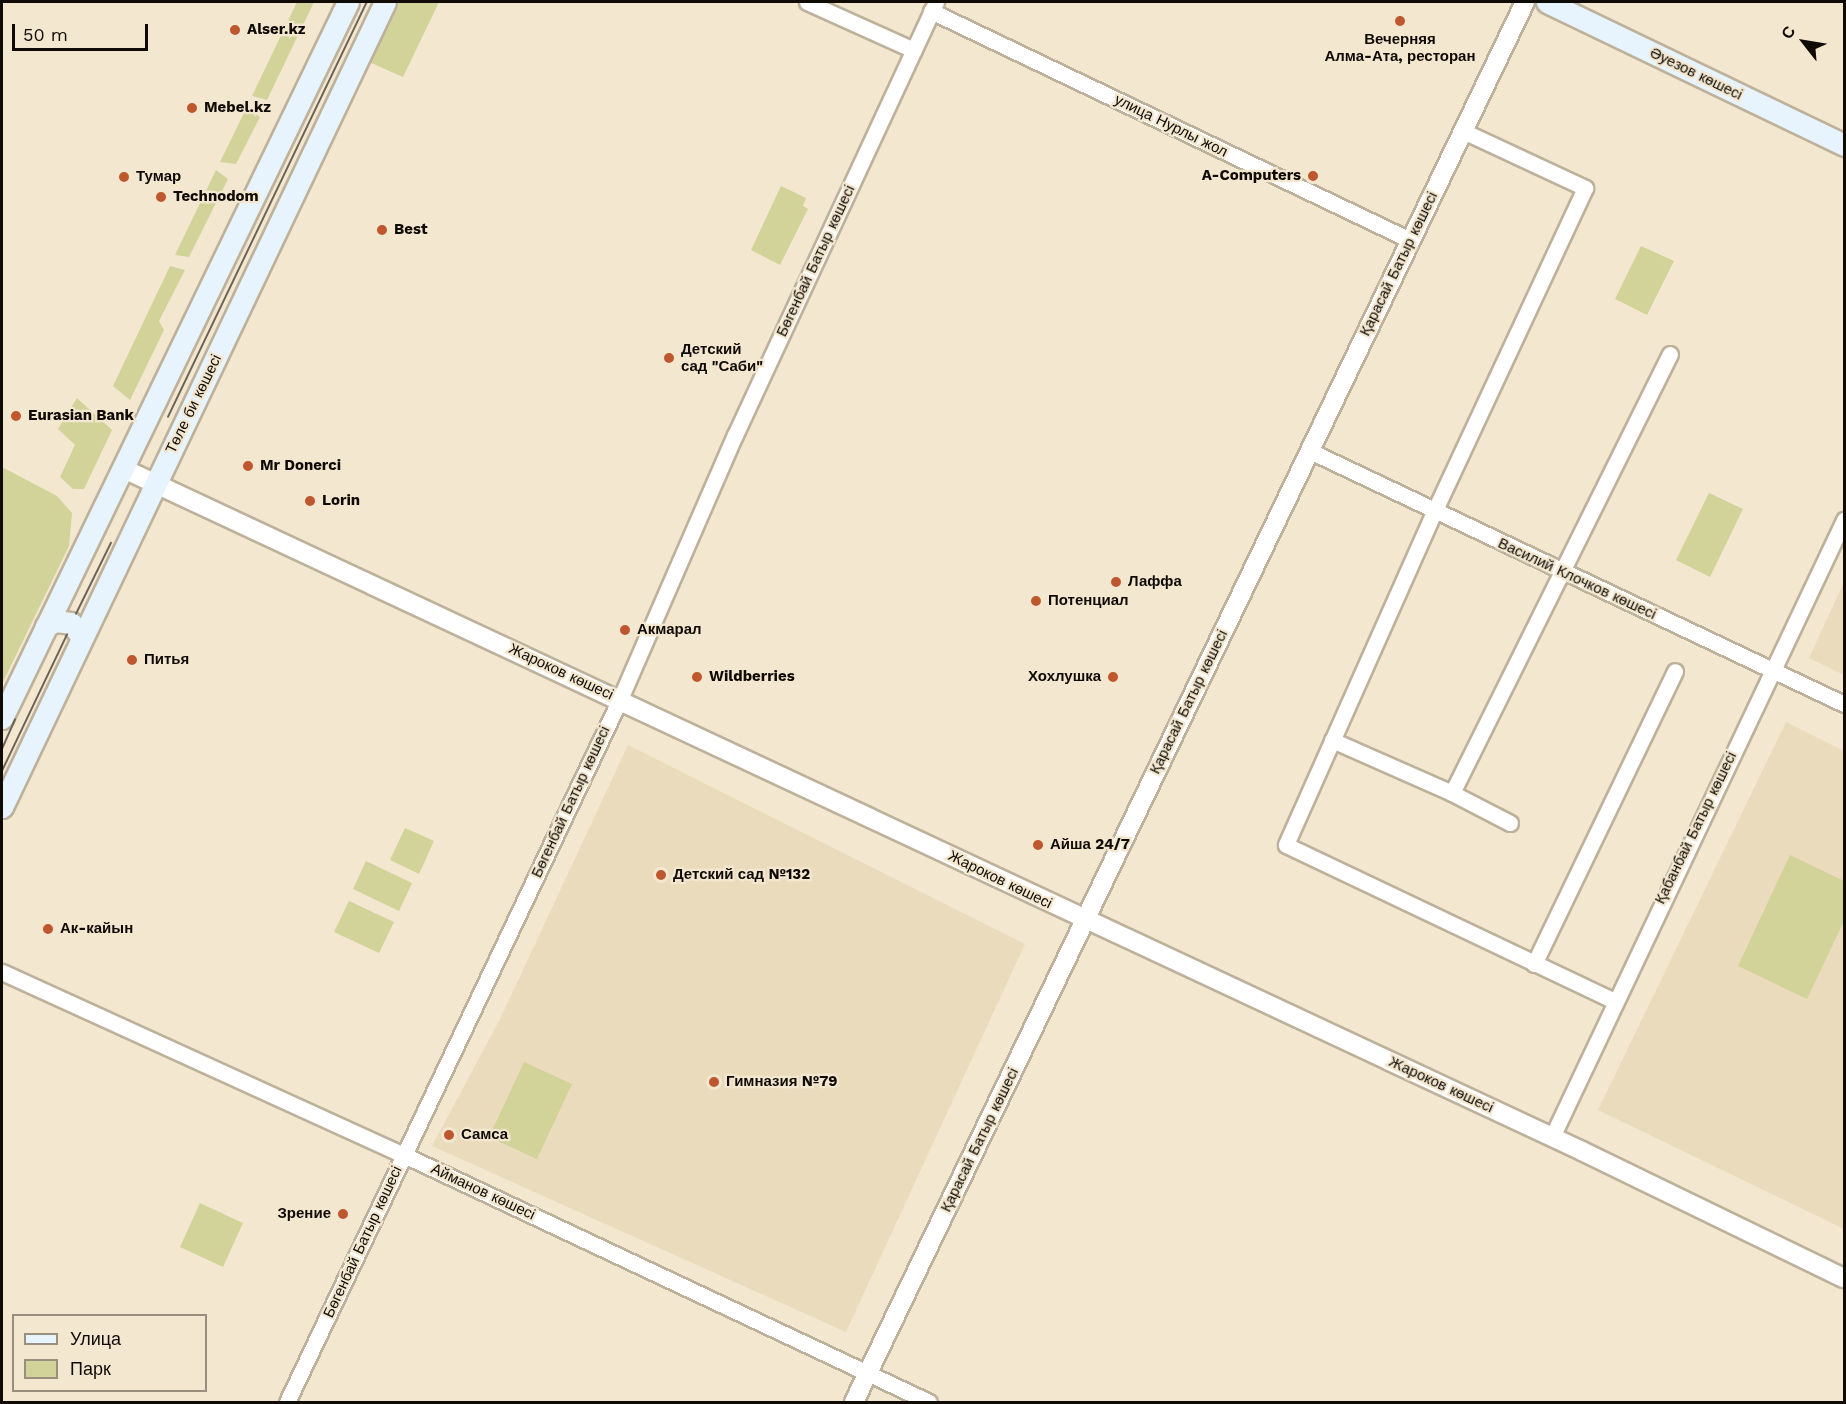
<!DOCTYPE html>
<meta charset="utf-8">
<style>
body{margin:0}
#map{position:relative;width:1846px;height:1404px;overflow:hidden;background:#f3e7d0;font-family:"Work Sans",sans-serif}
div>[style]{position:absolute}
.built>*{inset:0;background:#eadbbd}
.green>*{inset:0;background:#d1d399}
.roads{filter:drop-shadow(2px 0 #bdb19b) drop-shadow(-2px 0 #bdb19b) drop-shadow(0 2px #bdb19b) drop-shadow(0 -2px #bdb19b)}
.minor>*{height:15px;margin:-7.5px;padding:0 7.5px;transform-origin:7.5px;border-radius:7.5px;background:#fff}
.tertiary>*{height:18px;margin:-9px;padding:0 9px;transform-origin:9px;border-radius:9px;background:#fff}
.secondary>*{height:21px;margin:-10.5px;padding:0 10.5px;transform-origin:10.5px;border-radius:10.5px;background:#e7f4fe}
.tram>*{height:1.5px;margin:-0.75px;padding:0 0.75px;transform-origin:0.75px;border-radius:0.75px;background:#6a6356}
.dots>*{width:16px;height:16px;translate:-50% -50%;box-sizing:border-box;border:3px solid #f3e7d0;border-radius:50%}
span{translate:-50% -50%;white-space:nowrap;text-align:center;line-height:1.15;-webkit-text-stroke:4.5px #f3e7d0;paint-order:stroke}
.poi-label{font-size:15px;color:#0f0b04;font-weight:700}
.left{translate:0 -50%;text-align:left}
.right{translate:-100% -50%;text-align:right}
.street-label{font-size:15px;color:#0f0b04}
.frame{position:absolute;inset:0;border:3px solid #0f0b04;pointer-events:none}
.legend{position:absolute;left:12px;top:1314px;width:195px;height:78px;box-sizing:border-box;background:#f3e7d0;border:2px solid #988f7e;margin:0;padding:8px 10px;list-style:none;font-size:18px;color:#0f0b04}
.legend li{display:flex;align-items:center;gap:12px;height:30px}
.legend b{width:30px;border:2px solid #988f7e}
.north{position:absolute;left:1774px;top:12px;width:60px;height:60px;-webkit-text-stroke:4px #f3e7d0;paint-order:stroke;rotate:301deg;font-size:16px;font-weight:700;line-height:24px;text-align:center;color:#0f0b04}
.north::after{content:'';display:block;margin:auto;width:21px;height:27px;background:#0f0b04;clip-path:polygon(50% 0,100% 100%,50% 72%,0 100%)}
.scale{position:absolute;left:12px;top:24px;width:136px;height:27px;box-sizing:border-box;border:3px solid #0f0b04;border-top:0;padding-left:8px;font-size:18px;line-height:21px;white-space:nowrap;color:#0f0b04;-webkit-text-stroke:4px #f3e7d0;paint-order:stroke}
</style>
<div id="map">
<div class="built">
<i style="clip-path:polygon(1844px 582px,1844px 675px,1809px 658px)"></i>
<i style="clip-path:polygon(1786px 722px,1844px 751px,1844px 1229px,1598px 1110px)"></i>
<i style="clip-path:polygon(628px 745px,1025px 944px,846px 1332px,432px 1146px,500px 1019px)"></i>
</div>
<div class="green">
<i style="clip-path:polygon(297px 2px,314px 2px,267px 100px,252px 96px)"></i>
<i style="clip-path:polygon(397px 2px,439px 2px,403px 77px,369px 62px)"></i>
<i style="clip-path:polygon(247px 107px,260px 117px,236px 164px,220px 162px)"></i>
<i style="clip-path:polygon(216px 170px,228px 179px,189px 257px,175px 255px)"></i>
<i style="clip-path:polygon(781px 186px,806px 198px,803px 206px,808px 209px,780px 265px,751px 250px)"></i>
<i style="clip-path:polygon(1641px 246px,1674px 261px,1647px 315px,1615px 299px)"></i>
<i style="clip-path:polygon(170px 266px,185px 270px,159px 321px,164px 330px,130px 400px,113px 386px)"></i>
<i style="clip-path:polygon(77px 398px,112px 430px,84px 489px,73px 489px,60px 477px,75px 445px,58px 429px)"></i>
<i style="clip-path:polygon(2px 467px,57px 496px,72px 513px,69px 546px,2px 684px)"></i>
<i style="clip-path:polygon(1709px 493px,1743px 509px,1710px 577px,1676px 560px)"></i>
<i style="clip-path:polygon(405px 828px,434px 841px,419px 874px,390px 860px)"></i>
<i style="clip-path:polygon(1790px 855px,1844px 881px,1844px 921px,1807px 999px,1738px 966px)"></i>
<i style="clip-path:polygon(366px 861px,412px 883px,399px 911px,353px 889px)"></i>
<i style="clip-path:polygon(349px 901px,394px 922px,379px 953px,334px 932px)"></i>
<i style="clip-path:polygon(524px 1062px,572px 1084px,537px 1159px,489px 1137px)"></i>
<i style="clip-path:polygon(200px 1203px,243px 1223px,223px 1267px,180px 1247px)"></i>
</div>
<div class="roads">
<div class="minor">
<i style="left:807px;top:2px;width:117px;rotate:24.2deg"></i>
<i style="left:931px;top:11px;width:531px;rotate:25.55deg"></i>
<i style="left:1463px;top:131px;width:135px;rotate:25deg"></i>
<i style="left:1585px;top:188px;width:357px;rotate:115deg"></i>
<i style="left:1434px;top:512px;width:364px;rotate:114deg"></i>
<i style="left:1286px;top:845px;width:362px;rotate:25.4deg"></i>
<i style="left:1310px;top:451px;width:591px;rotate:25.35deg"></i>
<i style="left:1332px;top:740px;width:131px;rotate:23.8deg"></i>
<i style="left:1510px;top:823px;width:65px;rotate:-152.7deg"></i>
<i style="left:1452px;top:793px;width:490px;rotate:-63.6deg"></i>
<i style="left:1534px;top:964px;width:325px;rotate:-64.3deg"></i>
<i style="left:2px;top:972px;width:442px;rotate:24.5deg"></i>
<i style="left:404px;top:1155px;width:580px;rotate:25.2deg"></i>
<i style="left:1552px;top:1137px;width:683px;rotate:-64.67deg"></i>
<i style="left:287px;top:1402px;width:778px;rotate:-64.65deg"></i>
<i style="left:620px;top:699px;width:288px;rotate:-66.5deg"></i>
<i style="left:735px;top:435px;width:477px;rotate:-65.1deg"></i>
</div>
<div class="tertiary">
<i style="left:124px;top:469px;width:1610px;rotate:25.07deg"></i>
<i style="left:1582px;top:1151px;width:291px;rotate:25.9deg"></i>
<i style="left:854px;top:1402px;width:1552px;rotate:-64.39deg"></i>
</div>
<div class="secondary">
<i style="left:1547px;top:2px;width:330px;rotate:25.7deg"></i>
<i style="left:46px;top:626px;width:10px;rotate:-29deg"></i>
<i style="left:55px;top:621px;width:16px;rotate:7deg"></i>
<i style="left:71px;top:623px;width:18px;rotate:52deg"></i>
<i style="left:2px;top:718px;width:795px;rotate:-64.21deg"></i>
<i style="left:2px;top:807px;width:891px;rotate:-64.56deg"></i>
</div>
</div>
<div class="tram">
<i style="left:168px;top:417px;width:460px;rotate:-64.4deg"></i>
<i style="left:76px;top:614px;width:79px;rotate:-63.8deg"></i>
<i style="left:2px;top:749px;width:32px;rotate:-66deg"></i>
<i style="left:2px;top:771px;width:151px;rotate:-64.5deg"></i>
</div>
<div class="dots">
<i style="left:1400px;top:21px;background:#bf572e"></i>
<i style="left:235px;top:30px;background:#bf572e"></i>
<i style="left:192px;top:108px;background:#bf572e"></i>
<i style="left:1313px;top:176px;background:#bf572e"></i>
<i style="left:124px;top:177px;background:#bf572e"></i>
<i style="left:161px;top:197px;background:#bf572e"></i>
<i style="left:382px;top:230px;background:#bf572e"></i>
<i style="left:669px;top:358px;background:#bf572e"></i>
<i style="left:16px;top:416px;background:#bf572e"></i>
<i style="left:248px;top:466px;background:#bf572e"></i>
<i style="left:310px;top:501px;background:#bf572e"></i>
<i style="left:1116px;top:582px;background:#bf572e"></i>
<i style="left:1036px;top:601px;background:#bf572e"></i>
<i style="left:625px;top:630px;background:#bf572e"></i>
<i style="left:132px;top:660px;background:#bf572e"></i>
<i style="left:697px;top:677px;background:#bf572e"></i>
<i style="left:1113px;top:677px;background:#bf572e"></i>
<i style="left:1038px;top:845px;background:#bf572e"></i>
<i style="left:661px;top:875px;background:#bf572e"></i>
<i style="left:48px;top:929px;background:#bf572e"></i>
<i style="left:714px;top:1082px;background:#bf572e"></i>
<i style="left:449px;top:1135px;background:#bf572e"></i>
<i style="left:343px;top:1214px;background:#bf572e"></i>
</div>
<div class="poi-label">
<span class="left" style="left:247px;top:30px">Alser.kz</span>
<span style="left:1400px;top:48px">Вечерняя<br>Алма-Ата, ресторан</span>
<span class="left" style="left:204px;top:108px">Mebel.kz</span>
<span class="right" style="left:1301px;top:176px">A-Computers</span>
<span class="left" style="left:136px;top:177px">Тумар</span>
<span class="left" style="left:173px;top:197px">Technodom</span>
<span class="left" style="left:394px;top:230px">Best</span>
<span class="left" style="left:681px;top:358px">Детский<br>сад "Саби"</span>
<span class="left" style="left:28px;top:416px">Eurasian Bank</span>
<span class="left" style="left:260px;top:466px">Mr Donerci</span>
<span class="left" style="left:322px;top:501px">Lorin</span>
<span class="left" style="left:1128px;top:582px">Лаффа</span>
<span class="left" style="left:1048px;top:601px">Потенциал</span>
<span class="left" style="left:637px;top:630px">Акмарал</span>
<span class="left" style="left:144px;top:660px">Питья</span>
<span class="left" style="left:709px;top:677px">Wildberries</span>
<span class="right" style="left:1101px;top:677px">Хохлушка</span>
<span class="left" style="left:1050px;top:845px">Айша 24/7</span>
<span class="left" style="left:673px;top:875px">Детский сад №132</span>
<span class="left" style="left:60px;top:929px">Ак-кайын</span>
<span class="left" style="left:726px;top:1082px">Гимназия №79</span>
<span class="left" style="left:461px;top:1135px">Самса</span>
<span class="right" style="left:331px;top:1214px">Зрение</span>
</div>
<div class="street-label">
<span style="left:1696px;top:74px;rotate:26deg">Әуезов көшесі</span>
<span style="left:1171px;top:126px;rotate:26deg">улица Нурлы жол</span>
<span style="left:816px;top:261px;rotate:-65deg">Бөгенбай Батыр көшесі</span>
<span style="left:1399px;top:264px;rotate:-64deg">Қарасай Батыр көшесі</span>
<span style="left:194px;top:404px;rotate:-64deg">Төле би көшесі</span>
<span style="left:1577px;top:579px;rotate:25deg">Василий Клочков көшесі</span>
<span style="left:561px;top:672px;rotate:25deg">Жароков көшесі</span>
<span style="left:1189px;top:702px;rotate:-64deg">Қарасай Батыр көшесі</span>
<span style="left:571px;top:802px;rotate:-65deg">Бөгенбай Батыр көшесі</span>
<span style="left:1696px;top:828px;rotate:-64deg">Қабанбай Батыр көшесі</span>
<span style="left:1000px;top:880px;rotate:26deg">Жароков көшесі</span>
<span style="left:1441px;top:1085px;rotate:25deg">Жароков көшесі</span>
<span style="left:980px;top:1140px;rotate:-64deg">Қарасай Батыр көшесі</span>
<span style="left:483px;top:1192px;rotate:25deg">Айманов көшесі</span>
<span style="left:363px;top:1242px;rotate:-65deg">Бөгенбай Батыр көшесі</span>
</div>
<div class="frame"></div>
<ul class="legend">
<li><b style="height:8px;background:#e7f4fe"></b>Улица</li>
<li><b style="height:16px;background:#d1d399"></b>Парк</li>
</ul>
<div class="north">С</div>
<div class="scale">50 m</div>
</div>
